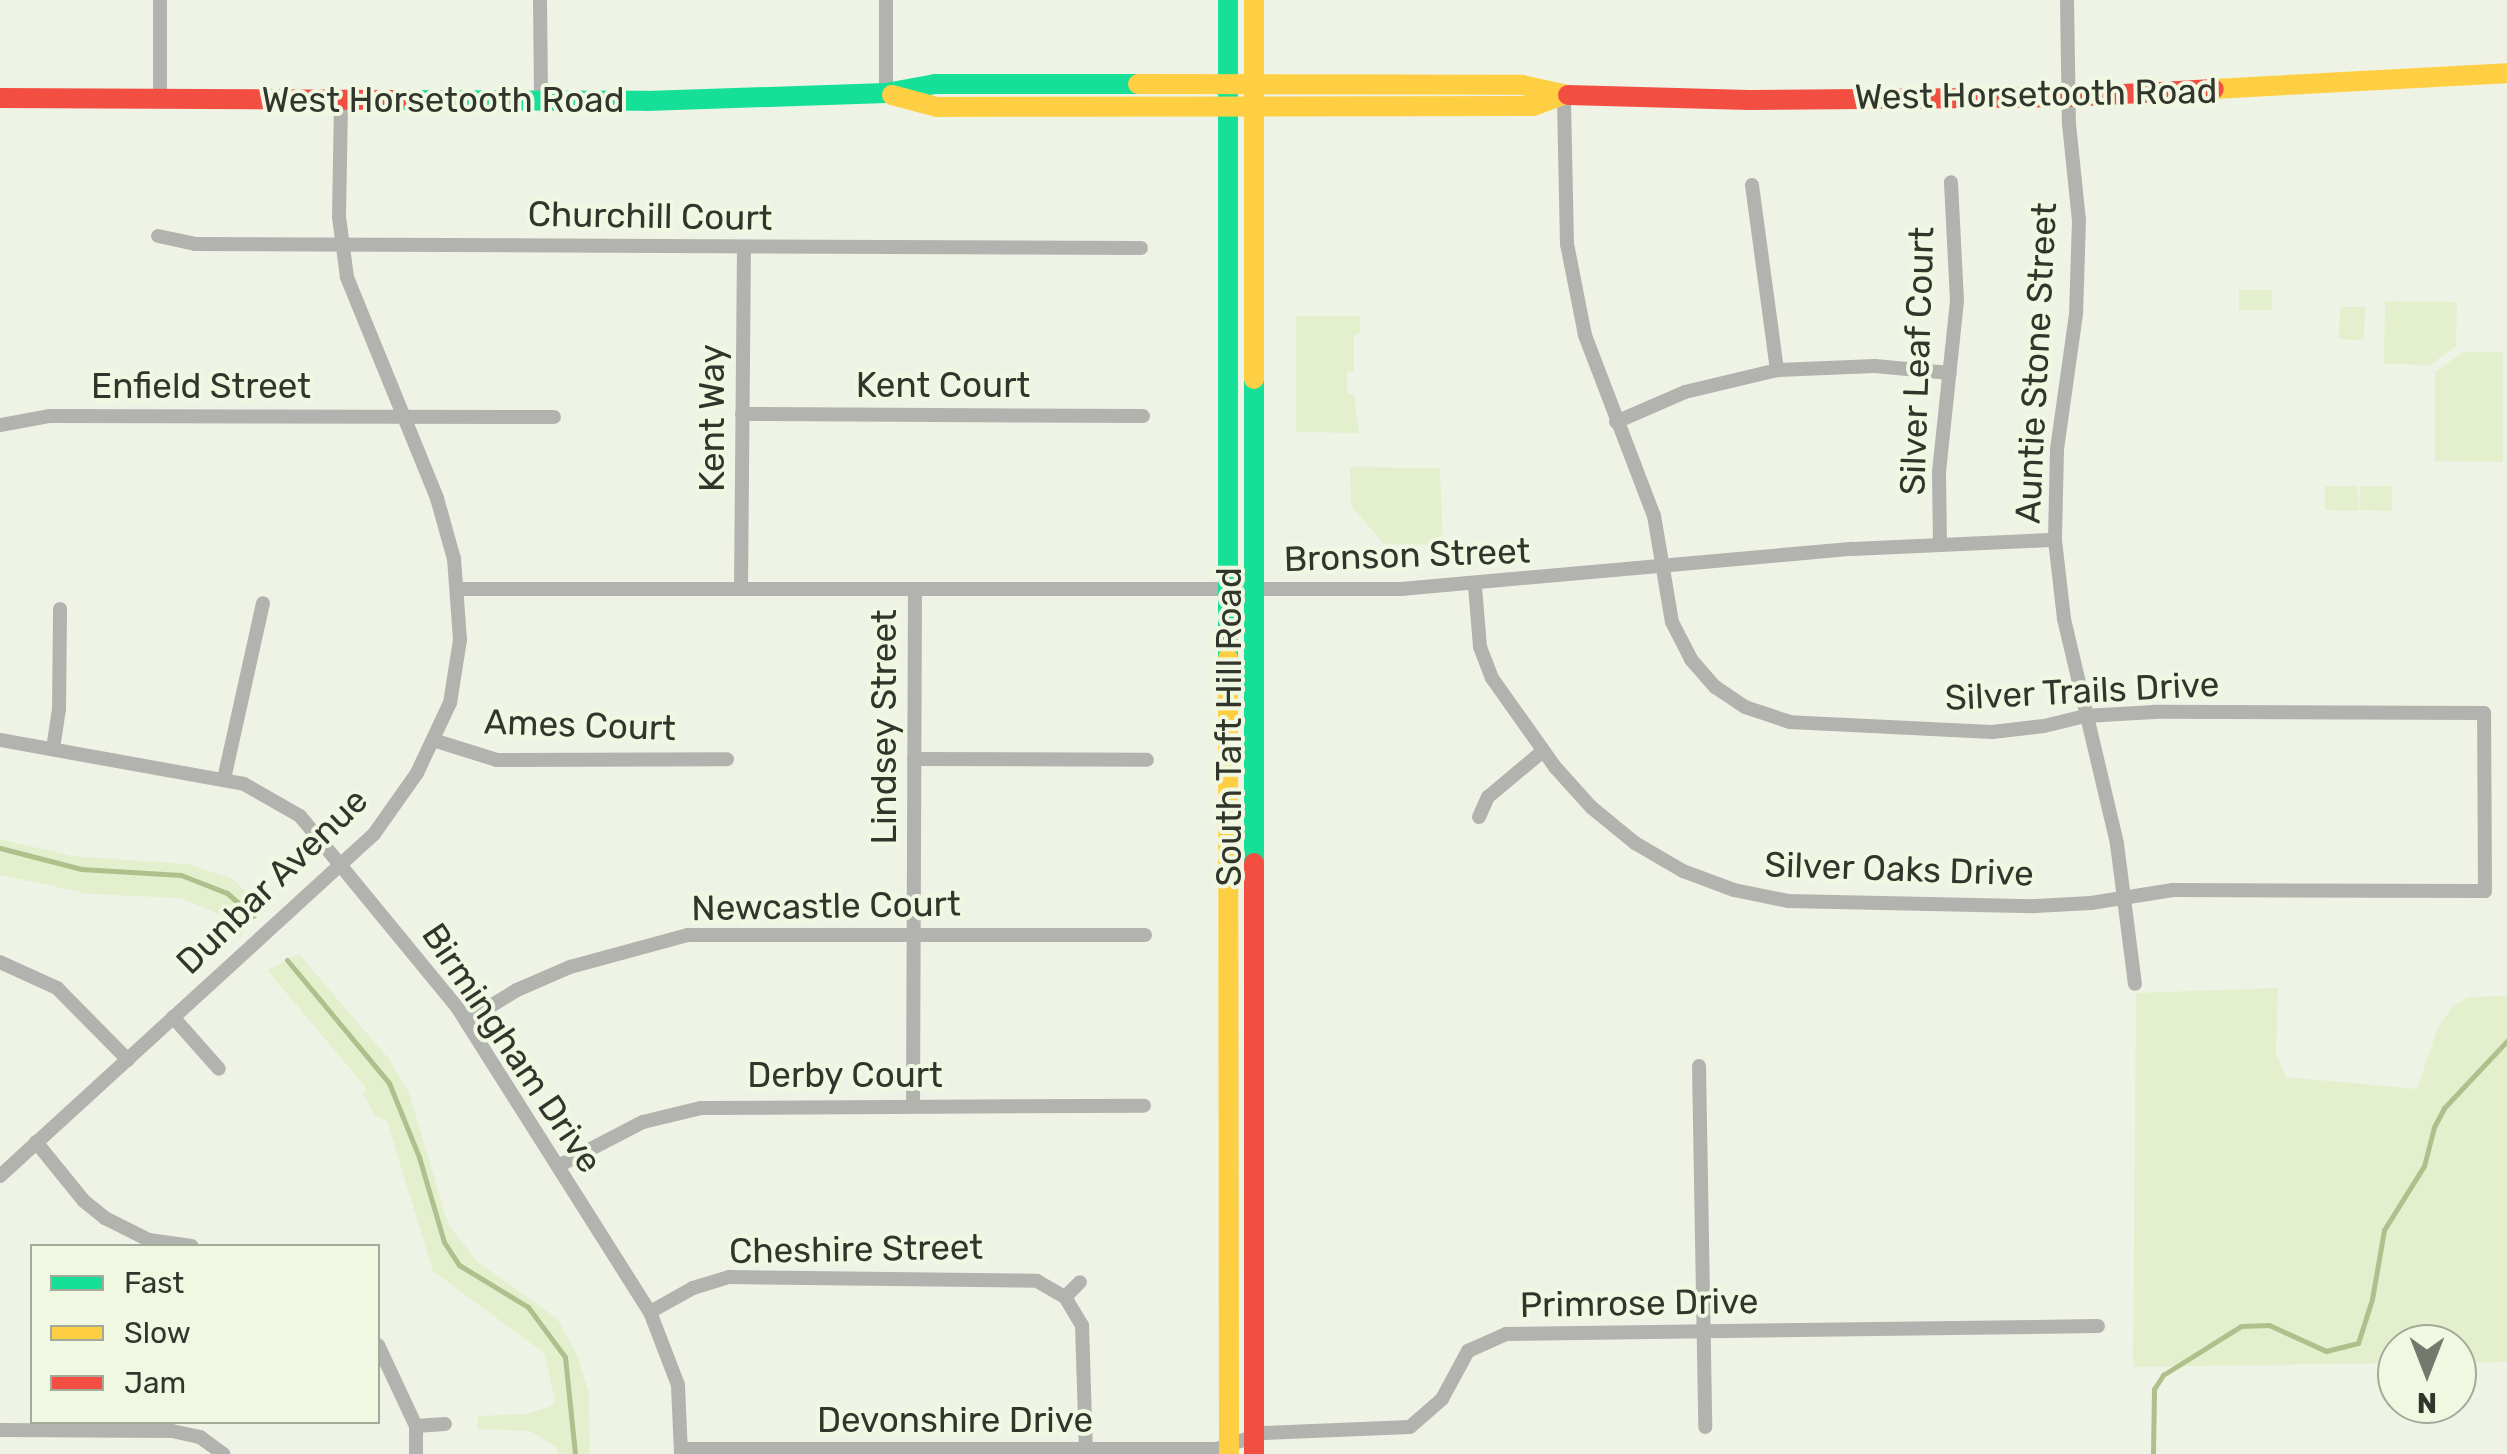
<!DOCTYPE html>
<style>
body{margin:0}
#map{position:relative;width:2507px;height:1454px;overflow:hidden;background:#eff3e6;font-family:Rubik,sans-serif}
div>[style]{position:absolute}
.green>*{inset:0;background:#e4efce}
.stream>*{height:5px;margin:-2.5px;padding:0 2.5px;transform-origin:2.5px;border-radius:2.5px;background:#b0c08c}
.street>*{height:14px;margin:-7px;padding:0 7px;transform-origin:7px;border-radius:7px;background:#b2b3ae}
.fast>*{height:20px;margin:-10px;padding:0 10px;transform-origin:10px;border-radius:10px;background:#16e098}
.slow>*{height:20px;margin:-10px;padding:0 10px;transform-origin:10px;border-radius:10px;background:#ffcf43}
.jam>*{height:20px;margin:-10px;padding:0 10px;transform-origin:10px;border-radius:10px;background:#f24e42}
span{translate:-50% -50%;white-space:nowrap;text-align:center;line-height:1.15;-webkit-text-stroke:8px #f0f8e1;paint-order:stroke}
.street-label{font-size:35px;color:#32352c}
.legend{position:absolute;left:30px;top:1244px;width:350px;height:180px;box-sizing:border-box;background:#f0f8e1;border:2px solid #a4aa99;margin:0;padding:12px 18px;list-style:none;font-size:30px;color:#32352c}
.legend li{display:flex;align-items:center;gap:20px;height:50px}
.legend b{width:50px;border:2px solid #a4aa99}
.north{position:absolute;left:2377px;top:1324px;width:100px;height:100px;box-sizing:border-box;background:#f0f8e1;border:2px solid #a4aa99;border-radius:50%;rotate:180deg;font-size:28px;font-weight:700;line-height:40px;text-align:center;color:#32352c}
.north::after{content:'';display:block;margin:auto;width:35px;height:45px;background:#74786d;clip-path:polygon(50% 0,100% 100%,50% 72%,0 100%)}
</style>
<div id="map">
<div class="green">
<i style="clip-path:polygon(2239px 290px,2272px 290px,2272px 310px,2239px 310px)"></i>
<i style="clip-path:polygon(2385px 301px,2457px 302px,2456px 346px,2430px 365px,2384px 364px)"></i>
<i style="clip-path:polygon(2340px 307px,2365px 307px,2364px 340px,2339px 339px)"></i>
<i style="clip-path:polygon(1296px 316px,1360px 316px,1360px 334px,1354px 334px,1354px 371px,1347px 372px,1347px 394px,1354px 394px,1359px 433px,1296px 432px)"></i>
<i style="clip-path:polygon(2463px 352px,2503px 352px,2503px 462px,2435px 461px,2435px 372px)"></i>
<i style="clip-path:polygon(1350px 467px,1440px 468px,1443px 545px,1384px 544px,1351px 506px)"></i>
<i style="clip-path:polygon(2325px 486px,2358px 486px,2358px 511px,2325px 510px)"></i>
<i style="clip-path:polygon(2360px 486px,2392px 486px,2392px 511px,2359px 510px)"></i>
<i style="clip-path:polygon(0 839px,72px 856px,187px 864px,232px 878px,266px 911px,251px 918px,240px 938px,221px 915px,180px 898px,90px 894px,0 875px)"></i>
<i style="clip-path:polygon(299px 954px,389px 1059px,409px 1093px,448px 1224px,478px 1262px,557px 1318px,578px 1357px,589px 1393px,590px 1454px,558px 1454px,556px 1447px,530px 1431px,477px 1429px,478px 1416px,526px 1414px,552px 1406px,555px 1400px,544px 1353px,433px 1271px,387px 1121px,375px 1116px,363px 1093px,367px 1089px,267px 970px)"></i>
<i style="clip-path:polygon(2278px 988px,2276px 1053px,2286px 1077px,2417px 1089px,2438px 1027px,2453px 1006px,2468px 997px,2507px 996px,2507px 1362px,2457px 1363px,2457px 1344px,2397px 1344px,2397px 1363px,2133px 1367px,2136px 993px)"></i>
</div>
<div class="stream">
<i style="left:0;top:848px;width:84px;rotate:14.5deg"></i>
<i style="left:81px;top:869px;width:100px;rotate:3.4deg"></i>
<i style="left:181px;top:875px;width:49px;rotate:21.4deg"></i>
<i style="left:227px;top:893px;width:35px;rotate:41deg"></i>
<i style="left:287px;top:960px;width:160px;rotate:50.3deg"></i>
<i style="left:389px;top:1083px;width:80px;rotate:67.9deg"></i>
<i style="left:419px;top:1157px;width:89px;rotate:73.6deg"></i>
<i style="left:444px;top:1242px;width:27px;rotate:57deg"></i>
<i style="left:459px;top:1265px;width:81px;rotate:31.3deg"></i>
<i style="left:528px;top:1307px;width:62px;rotate:53.5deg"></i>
<i style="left:565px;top:1357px;width:98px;rotate:84.1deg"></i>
<i style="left:2153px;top:1454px;width:65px;rotate:-89.1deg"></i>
<i style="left:2154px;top:1389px;width:17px;rotate:-57deg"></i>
<i style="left:2163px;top:1375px;width:92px;rotate:-32.1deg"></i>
<i style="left:2241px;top:1326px;width:28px;rotate:-2deg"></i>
<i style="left:2269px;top:1325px;width:63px;rotate:24.5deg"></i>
<i style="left:2326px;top:1351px;width:33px;rotate:-14deg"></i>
<i style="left:2358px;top:1343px;width:46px;rotate:-72.3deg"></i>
<i style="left:2372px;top:1299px;width:70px;rotate:-80.1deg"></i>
<i style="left:2384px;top:1230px;width:75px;rotate:-58deg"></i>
<i style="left:2424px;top:1166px;width:40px;rotate:-75.6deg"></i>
<i style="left:2434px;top:1127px;width:21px;rotate:-62deg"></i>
<i style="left:2444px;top:1108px;width:92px;rotate:-46.8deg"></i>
</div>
<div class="street">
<i style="left:160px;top:0;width:99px;rotate:90deg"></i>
<i style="left:540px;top:0;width:100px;rotate:89.4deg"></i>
<i style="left:2067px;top:0;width:124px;rotate:89.1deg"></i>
<i style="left:2069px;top:124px;width:97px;rotate:84.1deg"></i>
<i style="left:2079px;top:220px;width:94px;rotate:91.8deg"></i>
<i style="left:2076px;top:314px;width:137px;rotate:98deg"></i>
<i style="left:2057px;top:450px;width:90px;rotate:91.3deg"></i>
<i style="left:2055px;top:540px;width:80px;rotate:83.5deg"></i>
<i style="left:2064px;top:619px;width:231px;rotate:76.7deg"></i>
<i style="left:2117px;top:844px;width:141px;rotate:82.7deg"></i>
<i style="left:886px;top:93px;width:93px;rotate:-90deg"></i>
<i style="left:1752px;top:185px;width:187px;rotate:82.3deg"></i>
<i style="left:158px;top:236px;width:38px;rotate:12deg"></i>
<i style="left:195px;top:244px;width:946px;rotate:0.24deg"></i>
<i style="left:742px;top:414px;width:401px;rotate:0.3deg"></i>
<i style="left:1616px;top:422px;width:75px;rotate:-23.5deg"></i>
<i style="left:1685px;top:392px;width:95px;rotate:-13.4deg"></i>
<i style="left:1777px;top:370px;width:98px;rotate:-2.3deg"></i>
<i style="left:1875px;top:366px;width:75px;rotate:5.3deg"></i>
<i style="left:0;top:425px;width:51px;rotate:-10.2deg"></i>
<i style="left:50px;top:416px;width:504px;rotate:0.11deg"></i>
<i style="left:1940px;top:544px;width:72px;rotate:-90.8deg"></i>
<i style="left:1939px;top:472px;width:172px;rotate:-84deg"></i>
<i style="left:1957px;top:301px;width:119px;rotate:-92.9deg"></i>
<i style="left:1475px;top:586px;width:61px;rotate:85.3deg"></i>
<i style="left:1480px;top:647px;width:33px;rotate:69deg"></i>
<i style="left:1492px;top:678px;width:109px;rotate:54.7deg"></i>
<i style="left:1555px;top:767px;width:54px;rotate:48deg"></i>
<i style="left:1591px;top:807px;width:57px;rotate:39.3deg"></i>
<i style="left:1635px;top:843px;width:56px;rotate:30.3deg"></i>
<i style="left:1683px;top:871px;width:54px;rotate:20.4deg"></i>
<i style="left:1734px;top:890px;width:55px;rotate:11.5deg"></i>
<i style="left:1788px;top:901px;width:247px;rotate:1.2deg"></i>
<i style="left:2035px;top:906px;width:56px;rotate:-3.1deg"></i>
<i style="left:2091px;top:903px;width:83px;rotate:-9deg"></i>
<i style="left:2173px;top:890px;width:312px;rotate:0.2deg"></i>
<i style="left:2485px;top:891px;width:178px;rotate:-90.3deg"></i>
<i style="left:2484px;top:713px;width:330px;rotate:-179.8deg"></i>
<i style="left:2154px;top:712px;width:69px;rotate:176.7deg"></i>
<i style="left:2085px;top:716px;width:42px;rotate:166.3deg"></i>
<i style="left:2044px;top:726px;width:52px;rotate:173.4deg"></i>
<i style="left:1992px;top:732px;width:202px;rotate:-177.2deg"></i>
<i style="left:1790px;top:722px;width:47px;rotate:-161.6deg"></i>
<i style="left:1745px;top:707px;width:36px;rotate:-146deg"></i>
<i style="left:1715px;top:687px;width:37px;rotate:-131deg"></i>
<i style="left:1691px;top:659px;width:42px;rotate:-117.2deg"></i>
<i style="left:1672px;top:622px;width:108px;rotate:-99.6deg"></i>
<i style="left:1654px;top:516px;width:194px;rotate:-110.9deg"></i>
<i style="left:1585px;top:335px;width:93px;rotate:-101.2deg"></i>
<i style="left:1567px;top:244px;width:149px;rotate:-91.2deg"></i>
<i style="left:459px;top:589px;width:942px"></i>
<i style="left:1401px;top:589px;width:454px;rotate:-5.1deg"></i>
<i style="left:1853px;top:549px;width:202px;rotate:-2.6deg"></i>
<i style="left:741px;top:589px;width:341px;rotate:-89.5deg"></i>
<i style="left:0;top:740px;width:248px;rotate:10.2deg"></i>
<i style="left:244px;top:784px;width:64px;rotate:29.7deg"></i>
<i style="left:300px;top:816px;width:247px;rotate:50.6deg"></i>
<i style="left:457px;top:1007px;width:361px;rotate:57.7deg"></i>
<i style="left:650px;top:1312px;width:78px;rotate:69deg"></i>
<i style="left:678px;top:1385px;width:69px;rotate:87.5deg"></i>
<i style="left:433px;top:740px;width:67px;rotate:17.4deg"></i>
<i style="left:497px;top:760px;width:230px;rotate:-0.2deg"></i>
<i style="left:53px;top:749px;width:40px;rotate:-81.5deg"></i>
<i style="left:59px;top:709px;width:100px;rotate:-89.4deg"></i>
<i style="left:914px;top:759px;width:233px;rotate:0.2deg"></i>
<i style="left:224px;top:779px;width:180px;rotate:-77.5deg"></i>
<i style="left:1479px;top:817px;width:22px;rotate:-66deg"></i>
<i style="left:1488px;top:797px;width:72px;rotate:-39.9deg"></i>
<i style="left:0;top:962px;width:63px;rotate:24.5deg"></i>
<i style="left:57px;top:988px;width:101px;rotate:45.4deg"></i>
<i style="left:173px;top:1017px;width:69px;rotate:48.5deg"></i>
<i style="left:466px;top:1021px;width:60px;rotate:-31.3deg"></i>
<i style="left:517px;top:990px;width:58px;rotate:-23.5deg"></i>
<i style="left:570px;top:967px;width:122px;rotate:-15.2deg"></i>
<i style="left:688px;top:935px;width:457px"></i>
<i style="left:1699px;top:1066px;width:361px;rotate:89deg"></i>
<i style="left:913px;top:1105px;width:515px;rotate:-89.78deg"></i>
<i style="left:36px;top:1142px;width:76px;rotate:50.9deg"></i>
<i style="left:84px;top:1201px;width:27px;rotate:39deg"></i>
<i style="left:105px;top:1218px;width:49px;rotate:26.6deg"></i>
<i style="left:149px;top:1240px;width:43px;rotate:7.9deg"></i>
<i style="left:558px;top:1166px;width:96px;rotate:-27.4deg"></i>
<i style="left:643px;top:1122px;width:60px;rotate:-13.6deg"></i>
<i style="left:701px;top:1108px;width:443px;rotate:-0.3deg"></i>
<i style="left:0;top:1176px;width:507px;rotate:-42.44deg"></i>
<i style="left:374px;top:834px;width:75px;rotate:-54.8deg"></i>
<i style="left:417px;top:773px;width:77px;rotate:-64.8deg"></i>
<i style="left:450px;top:703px;width:64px;rotate:-81deg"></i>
<i style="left:460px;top:640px;width:81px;rotate:-94.2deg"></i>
<i style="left:454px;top:559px;width:63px;rotate:-105.6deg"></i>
<i style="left:437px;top:498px;width:239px;rotate:-112.2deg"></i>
<i style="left:347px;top:277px;width:61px;rotate:-97.6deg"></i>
<i style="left:339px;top:217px;width:116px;rotate:-89deg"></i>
<i style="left:1065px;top:1297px;width:21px;rotate:-45deg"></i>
<i style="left:650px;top:1312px;width:49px;rotate:-29.2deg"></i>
<i style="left:693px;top:1288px;width:38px;rotate:-17deg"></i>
<i style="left:729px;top:1277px;width:308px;rotate:0.7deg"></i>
<i style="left:1037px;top:1281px;width:32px;rotate:30deg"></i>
<i style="left:1065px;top:1297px;width:33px;rotate:59deg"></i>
<i style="left:1082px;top:1325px;width:129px;rotate:88.2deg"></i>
<i style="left:378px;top:1345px;width:89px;rotate:64.9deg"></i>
<i style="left:416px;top:1426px;width:28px;rotate:90deg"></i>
<i style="left:416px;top:1426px;width:29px;rotate:-4deg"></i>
<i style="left:0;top:1430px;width:172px;rotate:0.3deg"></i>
<i style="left:172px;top:1431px;width:29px;rotate:12deg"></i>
<i style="left:200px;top:1437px;width:29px;rotate:36deg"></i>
<i style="left:681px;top:1449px;width:536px"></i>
<i style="left:1217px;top:1449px;width:50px;rotate:-18.8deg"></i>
<i style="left:1264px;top:1433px;width:146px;rotate:-2.4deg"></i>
<i style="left:1410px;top:1427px;width:43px;rotate:-41.2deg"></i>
<i style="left:1442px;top:1399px;width:55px;rotate:-61.6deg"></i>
<i style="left:1468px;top:1351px;width:42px;rotate:-24.1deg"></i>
<i style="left:1506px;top:1334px;width:592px;rotate:-0.77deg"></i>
</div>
<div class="fast">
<i style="left:1228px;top:0;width:658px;rotate:90deg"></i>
<i style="left:397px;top:100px;width:249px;rotate:0.2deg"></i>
<i style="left:646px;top:101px;width:240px;rotate:-1.9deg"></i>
<i style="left:886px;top:93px;width:50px;rotate:-10.4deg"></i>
<i style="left:935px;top:84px;width:203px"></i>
<i style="left:1254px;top:379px;width:484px;rotate:90deg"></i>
</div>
<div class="slow">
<i style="left:1254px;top:0;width:379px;rotate:90deg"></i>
<i style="left:1138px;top:84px;width:384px;rotate:0.1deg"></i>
<i style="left:1522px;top:85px;width:47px;rotate:12.3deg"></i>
<i style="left:2214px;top:89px;width:293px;rotate:-3.1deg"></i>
<i style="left:892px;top:95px;width:47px;rotate:14.9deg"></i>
<i style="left:937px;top:107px;width:596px;rotate:-0.1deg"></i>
<i style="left:1533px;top:106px;width:33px;rotate:-20deg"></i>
<i style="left:1228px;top:658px;width:796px;rotate:89.93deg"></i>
</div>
<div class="jam">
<i style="left:1568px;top:95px;width:181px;rotate:1.6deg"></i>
<i style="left:1749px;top:100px;width:319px;rotate:-0.5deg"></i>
<i style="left:2068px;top:97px;width:146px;rotate:-3.1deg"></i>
<i style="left:0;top:98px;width:397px;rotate:0.3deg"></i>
<i style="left:1254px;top:863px;width:591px;rotate:90deg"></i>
</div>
<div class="street-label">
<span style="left:2036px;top:94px;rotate:-1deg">West Horsetooth Road</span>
<span style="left:443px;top:100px">West Horsetooth Road</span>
<span style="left:650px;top:216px;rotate:1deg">Churchill Court</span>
<span style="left:1917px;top:361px;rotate:-88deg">Silver Leaf Court</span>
<span style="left:2036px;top:363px;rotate:-87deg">Auntie Stone Street</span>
<span style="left:943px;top:385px">Kent Court</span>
<span style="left:201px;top:386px">Enfield Street</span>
<span style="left:712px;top:418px;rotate:-90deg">Kent Way</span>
<span style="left:1407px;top:555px;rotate:-2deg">Bronson Street</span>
<span style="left:2082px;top:691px;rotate:-3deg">Silver Trails Drive</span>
<span style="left:580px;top:725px;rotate:2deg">Ames Court</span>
<span style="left:884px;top:727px;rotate:-90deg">Lindsey Street</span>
<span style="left:1229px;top:727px;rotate:-90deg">South Taft Hill Road</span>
<span style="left:1899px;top:869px;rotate:2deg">Silver Oaks Drive</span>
<span style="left:272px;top:881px;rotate:-44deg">Dunbar Avenue</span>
<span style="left:826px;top:906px;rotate:-1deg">Newcastle Court</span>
<span style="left:512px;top:1048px;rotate:56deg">Birmingham Drive</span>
<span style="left:845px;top:1075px">Derby Court</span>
<span style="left:856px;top:1249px;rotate:-1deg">Cheshire Street</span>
<span style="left:1639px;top:1303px;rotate:-1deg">Primrose Drive</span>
<span style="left:955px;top:1420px">Devonshire Drive</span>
</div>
<ul class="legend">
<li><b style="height:12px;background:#16e098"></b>Fast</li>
<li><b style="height:12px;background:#ffcf43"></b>Slow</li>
<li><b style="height:12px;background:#f24e42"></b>Jam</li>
</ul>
<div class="north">N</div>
</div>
